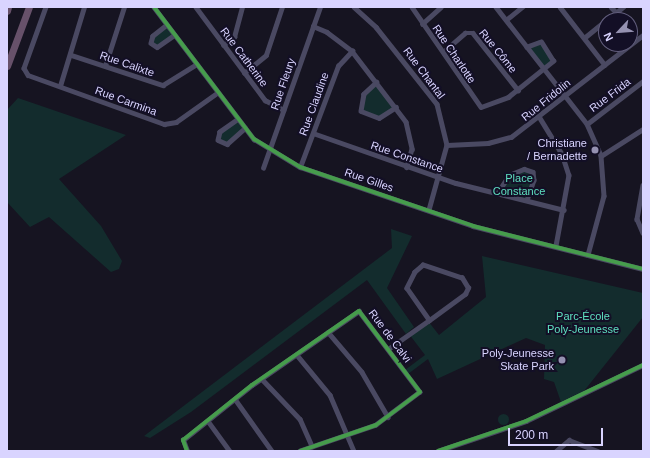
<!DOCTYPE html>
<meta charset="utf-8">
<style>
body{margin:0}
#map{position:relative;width:650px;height:458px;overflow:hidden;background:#161421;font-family:Arial,sans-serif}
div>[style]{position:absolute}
.green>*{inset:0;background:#132c2d}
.round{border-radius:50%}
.minor>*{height:4.5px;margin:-2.25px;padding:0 2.25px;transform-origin:2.25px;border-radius:2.25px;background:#4a4962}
.highway>*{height:7px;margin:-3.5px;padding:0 3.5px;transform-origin:3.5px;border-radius:3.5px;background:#67516a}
.cycleway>*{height:4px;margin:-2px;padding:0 2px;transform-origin:2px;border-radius:2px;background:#469c4c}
.dots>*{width:11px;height:11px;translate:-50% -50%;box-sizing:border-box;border:2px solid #130f26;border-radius:50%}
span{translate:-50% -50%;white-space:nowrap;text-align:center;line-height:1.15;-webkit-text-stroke:4px #130f26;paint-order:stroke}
.street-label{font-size:11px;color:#d9d4ff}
.poi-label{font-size:11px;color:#d9d4ff}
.right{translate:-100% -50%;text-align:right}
.park-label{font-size:11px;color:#5fe0c0}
.frame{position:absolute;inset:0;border:8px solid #d9d4ff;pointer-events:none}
.north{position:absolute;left:598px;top:12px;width:40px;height:40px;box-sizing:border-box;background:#130f26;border:1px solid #625e7d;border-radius:50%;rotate:244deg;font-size:11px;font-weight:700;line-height:16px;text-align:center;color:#d9d4ff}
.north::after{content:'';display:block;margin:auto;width:14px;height:18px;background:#9591b1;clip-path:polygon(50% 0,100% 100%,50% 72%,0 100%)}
.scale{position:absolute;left:508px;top:428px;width:95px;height:18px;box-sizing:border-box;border:2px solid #d9d4ff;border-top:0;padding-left:5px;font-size:12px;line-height:14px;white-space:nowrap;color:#d9d4ff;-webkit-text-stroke:3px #130f26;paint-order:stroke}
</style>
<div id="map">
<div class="green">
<i style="clip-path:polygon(167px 25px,174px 35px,163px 44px,153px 46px,153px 36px)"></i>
<i style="clip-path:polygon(539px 40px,552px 56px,553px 61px,545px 69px,527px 47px)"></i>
<i style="clip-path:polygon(377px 82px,396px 107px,379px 118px,361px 111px,364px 94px)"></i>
<i style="clip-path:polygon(18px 98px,126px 135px,59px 179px,101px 226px,122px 261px,119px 269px,111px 272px,49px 217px,30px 227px,7px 202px,7px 110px)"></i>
<i style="clip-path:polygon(237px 120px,245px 128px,227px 144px,218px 140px,220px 132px)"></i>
<i style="clip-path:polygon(524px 169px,533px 172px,534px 180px,527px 200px,498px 192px,509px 175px)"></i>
<i style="clip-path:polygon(391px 229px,412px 236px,387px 288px,414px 327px,406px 334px,367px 280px,191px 412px,150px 438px,144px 436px,392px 248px)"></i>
<i style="clip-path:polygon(482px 256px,643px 293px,643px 317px,584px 391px,561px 402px,554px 382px,544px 379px,545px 345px,526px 338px,437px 379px,428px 359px,408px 374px,405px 370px,425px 355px,409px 334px,428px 321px,439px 335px,486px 297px)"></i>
<i class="round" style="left:497.5px;top:413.5px;width:11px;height:11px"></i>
</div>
<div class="minor">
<i style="left:46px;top:7px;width:65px;rotate:109.8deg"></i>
<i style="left:24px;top:68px;width:8px;rotate:60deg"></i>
<i style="left:28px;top:75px;width:145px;rotate:19.8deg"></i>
<i style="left:164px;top:124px;width:12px;rotate:-9deg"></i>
<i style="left:176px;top:122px;width:50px;rotate:-35.3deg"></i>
<i style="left:154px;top:7px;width:166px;rotate:52.9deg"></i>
<i style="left:254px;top:139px;width:54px;rotate:31.3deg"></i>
<i style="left:300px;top:167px;width:183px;rotate:18.8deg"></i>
<i style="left:473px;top:226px;width:175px;rotate:14.2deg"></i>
<i style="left:196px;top:7px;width:116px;rotate:53.4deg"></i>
<i style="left:265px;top:100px;width:21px;rotate:28deg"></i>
<i style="left:354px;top:7px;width:30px;rotate:42deg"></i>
<i style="left:376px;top:27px;width:98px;rotate:51.6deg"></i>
<i style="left:437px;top:104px;width:42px;rotate:76.3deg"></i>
<i style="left:447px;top:145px;width:67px;rotate:105.5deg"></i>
<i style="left:412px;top:7px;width:121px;rotate:55.4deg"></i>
<i style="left:481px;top:107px;width:29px;rotate:-20deg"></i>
<i style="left:508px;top:97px;width:58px;rotate:-38.7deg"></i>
<i style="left:553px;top:61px;width:22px;rotate:-122deg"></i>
<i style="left:541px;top:42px;width:15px;rotate:160deg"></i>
<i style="left:496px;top:7px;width:148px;rotate:52.1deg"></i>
<i style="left:587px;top:124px;width:35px;rotate:66deg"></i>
<i style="left:601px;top:156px;width:40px;rotate:85.7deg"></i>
<i style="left:604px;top:196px;width:61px;rotate:105.2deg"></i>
<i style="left:560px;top:7px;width:73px;rotate:52.2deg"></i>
<i style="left:611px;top:7px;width:7px;rotate:45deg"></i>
<i style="left:506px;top:20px;width:21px;rotate:-39deg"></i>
<i style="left:607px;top:20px;width:21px;rotate:-39deg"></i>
<i style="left:422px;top:24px;width:25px;rotate:-42deg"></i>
<i style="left:167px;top:25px;width:18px;rotate:142deg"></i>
<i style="left:153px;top:36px;width:7px;rotate:106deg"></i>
<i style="left:151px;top:43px;width:7px;rotate:34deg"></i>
<i style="left:157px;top:47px;width:21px;rotate:-35deg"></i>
<i style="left:313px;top:26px;width:15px;rotate:23deg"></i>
<i style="left:327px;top:32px;width:31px;rotate:37deg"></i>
<i style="left:352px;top:51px;width:89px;rotate:52.7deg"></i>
<i style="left:406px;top:122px;width:28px;rotate:77deg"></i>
<i style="left:412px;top:149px;width:19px;rotate:106deg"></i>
<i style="left:584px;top:38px;width:28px;rotate:-39deg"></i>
<i style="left:223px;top:45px;width:14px;rotate:-36deg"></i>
<i style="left:234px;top:37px;width:31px;rotate:-75deg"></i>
<i style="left:443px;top:52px;width:29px;rotate:-41deg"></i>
<i style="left:465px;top:33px;width:8px"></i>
<i style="left:473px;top:33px;width:73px;rotate:51.7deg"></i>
<i style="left:71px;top:55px;width:97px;rotate:18.1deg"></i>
<i style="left:163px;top:85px;width:39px;rotate:-32deg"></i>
<i style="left:105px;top:66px;width:62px;rotate:-72.1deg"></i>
<i style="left:244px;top:73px;width:28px;rotate:-39deg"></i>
<i style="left:266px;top:55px;width:51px;rotate:-71.6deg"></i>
<i style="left:377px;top:82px;width:18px;rotate:137deg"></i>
<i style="left:364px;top:94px;width:17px;rotate:100deg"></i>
<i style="left:361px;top:111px;width:19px;rotate:21deg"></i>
<i style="left:379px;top:118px;width:20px;rotate:-33deg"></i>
<i style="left:60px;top:86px;width:83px;rotate:-73.1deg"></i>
<i style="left:540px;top:118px;width:42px;rotate:58.6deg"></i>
<i style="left:562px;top:154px;width:22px;rotate:72deg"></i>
<i style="left:569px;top:175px;width:72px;rotate:100.4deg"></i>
<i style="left:237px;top:120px;width:21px;rotate:145deg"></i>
<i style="left:220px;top:132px;width:8px;rotate:104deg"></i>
<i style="left:218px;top:140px;width:10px;rotate:24deg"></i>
<i style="left:227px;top:144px;width:24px;rotate:-42deg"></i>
<i style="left:587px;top:124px;width:71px;rotate:-37.5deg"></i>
<i style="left:313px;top:133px;width:151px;rotate:19.3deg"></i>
<i style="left:456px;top:183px;width:111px;rotate:14deg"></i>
<i style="left:447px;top:145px;width:41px;rotate:-2.8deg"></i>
<i style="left:488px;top:143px;width:24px;rotate:-15deg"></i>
<i style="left:511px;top:137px;width:167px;rotate:-37.7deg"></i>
<i style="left:601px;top:156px;width:50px;rotate:-32.7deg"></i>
<i style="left:300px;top:167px;width:108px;rotate:-69.4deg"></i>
<i style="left:338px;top:66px;width:21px;rotate:-47deg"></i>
<i style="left:263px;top:168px;width:171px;rotate:-70.5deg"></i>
<i style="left:643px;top:185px;width:35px;rotate:100deg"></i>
<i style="left:637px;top:219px;width:15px;rotate:67deg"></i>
<i style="left:498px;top:192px;width:20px;rotate:-57deg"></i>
<i style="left:509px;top:175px;width:16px;rotate:-22deg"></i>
<i style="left:524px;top:169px;width:9px;rotate:18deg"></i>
<i style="left:533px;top:172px;width:8px;rotate:83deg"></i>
<i style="left:534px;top:180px;width:21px;rotate:109deg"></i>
<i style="left:328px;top:332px;width:52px;rotate:49.6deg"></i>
<i style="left:362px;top:372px;width:52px;rotate:60deg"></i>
<i style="left:388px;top:349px;width:49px;rotate:-35deg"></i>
<i style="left:428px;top:321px;width:46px;rotate:-36.1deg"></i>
<i style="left:465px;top:294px;width:7px;rotate:-63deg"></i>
<i style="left:468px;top:288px;width:12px;rotate:-121deg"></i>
<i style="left:462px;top:278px;width:41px;rotate:-161.6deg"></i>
<i style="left:423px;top:265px;width:11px;rotate:139deg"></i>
<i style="left:415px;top:272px;width:18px;rotate:117deg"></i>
<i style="left:407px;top:288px;width:39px;rotate:55deg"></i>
<i style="left:297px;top:355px;width:52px;rotate:50.5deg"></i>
<i style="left:330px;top:395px;width:61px;rotate:66.8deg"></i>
<i style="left:262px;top:379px;width:55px;rotate:46.5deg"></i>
<i style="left:300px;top:419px;width:30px;rotate:66deg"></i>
<i style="left:235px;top:399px;width:64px;rotate:54.6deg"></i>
<i style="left:208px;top:421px;width:37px;rotate:54deg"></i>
<i style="left:187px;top:451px;width:12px;rotate:-110deg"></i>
<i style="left:183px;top:440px;width:88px;rotate:-38.6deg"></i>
<i style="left:252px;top:385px;width:130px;rotate:-34.7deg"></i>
<i style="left:359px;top:311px;width:101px;rotate:53deg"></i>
<i style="left:420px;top:392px;width:55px;rotate:143.1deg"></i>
<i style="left:376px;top:425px;width:80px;rotate:161.1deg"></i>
<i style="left:438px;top:451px;width:93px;rotate:-18.8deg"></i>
<i style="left:526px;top:421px;width:130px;rotate:-25.6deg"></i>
<i style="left:556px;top:451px;width:17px;rotate:-40deg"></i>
<i style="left:569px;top:440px;width:31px;rotate:21deg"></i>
</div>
<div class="highway">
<i style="left:7px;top:11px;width:4px;rotate:-76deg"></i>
<i style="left:7px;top:66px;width:63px;rotate:-69.6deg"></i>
</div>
<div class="cycleway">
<i style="left:154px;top:7px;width:166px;rotate:52.9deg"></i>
<i style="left:254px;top:139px;width:54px;rotate:31.3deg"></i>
<i style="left:300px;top:167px;width:183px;rotate:18.8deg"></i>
<i style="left:473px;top:226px;width:175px;rotate:14.2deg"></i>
<i style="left:187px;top:451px;width:12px;rotate:-110deg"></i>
<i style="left:183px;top:440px;width:88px;rotate:-38.6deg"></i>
<i style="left:252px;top:385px;width:130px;rotate:-34.7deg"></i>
<i style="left:359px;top:311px;width:101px;rotate:53deg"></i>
<i style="left:420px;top:392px;width:55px;rotate:143.1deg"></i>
<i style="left:376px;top:425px;width:80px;rotate:161.1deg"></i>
<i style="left:438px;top:451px;width:93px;rotate:-18.8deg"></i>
<i style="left:526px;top:421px;width:130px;rotate:-25.6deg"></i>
</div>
<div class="dots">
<i style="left:595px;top:150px;background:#9591b1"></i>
<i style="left:562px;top:360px;background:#9591b1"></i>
</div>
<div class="street-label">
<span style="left:498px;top:51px;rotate:51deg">Rue Côme</span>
<span style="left:454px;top:54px;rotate:56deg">Rue Charlotte</span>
<span style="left:244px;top:57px;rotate:53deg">Rue Catherine</span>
<span style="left:127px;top:64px;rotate:19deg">Rue Calixte</span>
<span style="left:424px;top:73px;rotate:53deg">Rue Chantal</span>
<span style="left:283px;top:84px;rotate:-71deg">Rue Fleury</span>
<span style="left:610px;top:95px;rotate:-37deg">Rue Frida</span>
<span style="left:546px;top:100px;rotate:-39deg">Rue Fridolin</span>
<span style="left:126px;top:101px;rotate:20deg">Rue Carmina</span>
<span style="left:314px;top:104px;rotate:-70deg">Rue Claudine</span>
<span style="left:407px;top:157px;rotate:19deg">Rue Constance</span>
<span style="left:369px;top:180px;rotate:19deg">Rue Gilles</span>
<span style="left:390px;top:336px;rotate:53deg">Rue de Calvi</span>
</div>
<div class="poi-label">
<span class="right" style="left:587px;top:150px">Christiane<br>/ Bernadette</span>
<span class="right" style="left:554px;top:360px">Poly-Jeunesse<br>Skate Park</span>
</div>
<div class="park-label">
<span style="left:519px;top:185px">Place<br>Constance</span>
<span style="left:583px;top:323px">Parc-École<br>Poly-Jeunesse</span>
</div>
<div class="frame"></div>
<div class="north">N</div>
<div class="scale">200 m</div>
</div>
